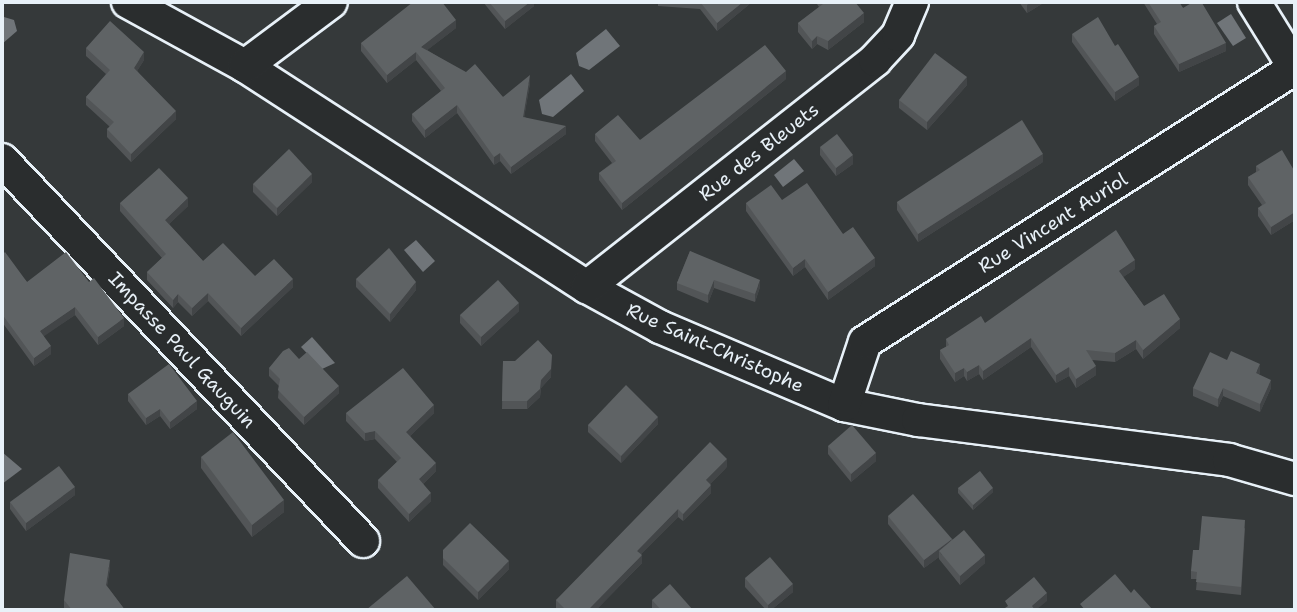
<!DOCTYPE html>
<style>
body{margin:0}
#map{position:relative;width:1297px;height:612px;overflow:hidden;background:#35393a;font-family:"Shantell Sans",sans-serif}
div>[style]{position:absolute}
.water>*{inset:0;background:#707579}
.roads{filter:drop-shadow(2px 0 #e8f1f8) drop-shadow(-2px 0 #e8f1f8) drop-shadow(0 2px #e8f1f8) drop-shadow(0 -2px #e8f1f8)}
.street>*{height:32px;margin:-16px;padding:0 16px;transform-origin:16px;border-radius:16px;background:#2a2d2e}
.wall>*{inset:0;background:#525557}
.shaded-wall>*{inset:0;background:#424547}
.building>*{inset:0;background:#5f6365}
span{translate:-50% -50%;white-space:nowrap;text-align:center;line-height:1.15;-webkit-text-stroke:5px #2a2d2e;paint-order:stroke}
.street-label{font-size:19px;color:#e8f1f8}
.frame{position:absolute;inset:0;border:4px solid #e8f1f8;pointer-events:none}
</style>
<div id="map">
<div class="water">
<i style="clip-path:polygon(1231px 14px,1246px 38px,1233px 46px,1217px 23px)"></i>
<i style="clip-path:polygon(4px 17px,14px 20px,17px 31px,2px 44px)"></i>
<i style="clip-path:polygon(606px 29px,620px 46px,589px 70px,579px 66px,576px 53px)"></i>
<i style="clip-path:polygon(571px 74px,584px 91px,553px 117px,542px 114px,539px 100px)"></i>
<i style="clip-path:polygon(794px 159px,804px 171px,783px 187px,774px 175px)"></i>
<i style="clip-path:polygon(416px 240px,435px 261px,423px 272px,404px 250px)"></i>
<i style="clip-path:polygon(312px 337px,335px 363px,322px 369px,301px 347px)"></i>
<i style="clip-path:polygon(2px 452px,22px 469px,2px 484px)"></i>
</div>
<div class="roads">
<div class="street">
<i style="left:128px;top:2px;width:133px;rotate:28.7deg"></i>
<i style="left:245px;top:66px;width:407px;rotate:32.9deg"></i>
<i style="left:587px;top:287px;width:83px;rotate:28.7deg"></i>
<i style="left:660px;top:327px;width:200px;rotate:23deg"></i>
<i style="left:844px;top:405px;width:76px;rotate:11.5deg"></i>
<i style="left:918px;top:420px;width:314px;rotate:7.3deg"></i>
<i style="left:1229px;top:460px;width:69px;rotate:16.1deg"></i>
<i style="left:1254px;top:2px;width:78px;rotate:58.2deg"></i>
<i style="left:245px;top:66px;width:107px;rotate:-36.7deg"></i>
<i style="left:2px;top:160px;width:525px;rotate:46.54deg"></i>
<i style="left:587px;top:287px;width:367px;rotate:-38.2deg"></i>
<i style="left:875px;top:60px;width:34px;rotate:-47deg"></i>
<i style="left:898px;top:35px;width:36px;rotate:-67deg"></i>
<i style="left:844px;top:405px;width:66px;rotate:-71.6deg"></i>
<i style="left:865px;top:342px;width:510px;rotate:-32.51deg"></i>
</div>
</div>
<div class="wall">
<i style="clip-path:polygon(483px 2px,534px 2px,534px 6px,505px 29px)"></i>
<i style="clip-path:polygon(658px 2px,752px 2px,717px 31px,700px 9px,658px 6px)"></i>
<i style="clip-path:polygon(817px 2px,855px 2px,864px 22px,828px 50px,817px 44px,812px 49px,798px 32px,798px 23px,819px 7px,817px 4px)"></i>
<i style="clip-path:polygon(1019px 2px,1045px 2px,1027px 13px)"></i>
<i style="clip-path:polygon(1143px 2px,1179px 2px,1183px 8px,1226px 51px,1179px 72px,1154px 34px,1154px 26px,1157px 24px)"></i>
<i style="clip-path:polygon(456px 28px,427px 50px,503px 97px,530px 83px,524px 117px,566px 134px,511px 174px,500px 161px,494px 165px,457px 113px,425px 138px,412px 121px,412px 114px,441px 91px,416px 60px,387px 83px,361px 51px,361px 43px)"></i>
<i style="clip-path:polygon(1072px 34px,1139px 85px,1115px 101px,1072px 42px)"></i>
<i style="clip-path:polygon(86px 48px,144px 60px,137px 71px,176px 119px,131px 162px,107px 137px,107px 129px,110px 127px,86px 105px,86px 97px,106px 74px,86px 56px)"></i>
<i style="clip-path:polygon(786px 79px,622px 210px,599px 180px,599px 173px,612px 163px,595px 141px,595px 134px,640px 140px)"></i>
<i style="clip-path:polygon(967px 85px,927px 130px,899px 108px,899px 100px)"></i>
<i style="clip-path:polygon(820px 147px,853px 164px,836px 176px,820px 155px)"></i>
<i style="clip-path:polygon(1043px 162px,918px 242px,897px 210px,897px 202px)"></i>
<i style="clip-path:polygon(1256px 166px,1295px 172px,1295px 220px,1271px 235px,1258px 216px,1258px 208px,1262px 205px,1248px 185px,1248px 177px,1256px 172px)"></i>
<i style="clip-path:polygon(312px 182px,277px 216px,253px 192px,253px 184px)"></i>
<i style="clip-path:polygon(782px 200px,843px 234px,875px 266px,828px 300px,805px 267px,793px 276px,746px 211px,746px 203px)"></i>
<i style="clip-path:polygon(120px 203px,188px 206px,169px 224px,203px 261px,293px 287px,241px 336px,208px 301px,192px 316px,178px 302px,173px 308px,147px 280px,147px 272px,162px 258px,120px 211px)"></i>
<i style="clip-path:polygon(690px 251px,760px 287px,755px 302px,714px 288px,708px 303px,677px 290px,677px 283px)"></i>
<i style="clip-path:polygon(2px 255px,27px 282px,89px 282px,124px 326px,98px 345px,75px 315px,43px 336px,51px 354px,34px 366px,2px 322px)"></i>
<i style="clip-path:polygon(1135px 269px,1123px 277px,1144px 306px,1180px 328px,1143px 359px,1136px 349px,1115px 362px,1092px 360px,1096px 375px,1076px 388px,1069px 376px,1056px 383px,1031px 347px,983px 380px,979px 374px,967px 381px,964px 376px,955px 382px,940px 359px,940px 350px,946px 347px,946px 339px,985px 323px)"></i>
<i style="clip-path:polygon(356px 279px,416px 290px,390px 322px,356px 287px)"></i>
<i style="clip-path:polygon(519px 311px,481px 346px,460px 323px,460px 315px)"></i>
<i style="clip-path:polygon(299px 359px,339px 393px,304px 425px,278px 398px,279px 386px,269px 376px,269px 368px)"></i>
<i style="clip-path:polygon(1227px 360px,1260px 372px,1259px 375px,1271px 388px,1260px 412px,1223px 396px,1218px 407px,1193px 396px,1193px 388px)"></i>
<i style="clip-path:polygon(503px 361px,551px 377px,541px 388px,540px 397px,527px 409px,502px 409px)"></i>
<i style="clip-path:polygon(128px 394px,197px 409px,170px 429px,160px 416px,146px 425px,128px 401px)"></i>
<i style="clip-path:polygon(346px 413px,434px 413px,410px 436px,436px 471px,423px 484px,431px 501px,409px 522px,378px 488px,378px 480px,397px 462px,375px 439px,365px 441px,346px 421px)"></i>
<i style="clip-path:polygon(658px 424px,621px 463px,588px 432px,588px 425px)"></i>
<i style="clip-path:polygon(828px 446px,876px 461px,851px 482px,828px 454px)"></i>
<i style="clip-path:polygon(201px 457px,284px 512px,252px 537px,201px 468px)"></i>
<i style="clip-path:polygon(727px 467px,710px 484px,711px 493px,683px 521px,678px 517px,641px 554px,642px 563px,596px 610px,558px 610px,556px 608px,556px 600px)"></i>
<i style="clip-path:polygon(958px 488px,993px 492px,973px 510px,958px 493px)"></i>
<i style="clip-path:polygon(75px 495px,26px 531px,10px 509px,10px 502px)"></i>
<i style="clip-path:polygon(888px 516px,952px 539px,985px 563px,960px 585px,939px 559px,939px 557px,924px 568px,888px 524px)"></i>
<i style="clip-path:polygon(1245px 528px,1241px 595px,1196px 590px,1197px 579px,1191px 579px,1191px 571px,1199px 550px)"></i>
<i style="clip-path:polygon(443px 550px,509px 569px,478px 600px,443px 565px)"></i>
<i style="clip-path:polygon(110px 568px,107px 586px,125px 610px,66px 610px,64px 609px,64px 600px)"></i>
<i style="clip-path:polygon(745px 578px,793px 592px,771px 610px,766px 610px,745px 587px)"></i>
<i style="clip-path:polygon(652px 600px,693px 610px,654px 610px,652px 608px)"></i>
</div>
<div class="shaded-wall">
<i style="clip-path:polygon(530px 2px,534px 2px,534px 6px,505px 29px,505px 21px)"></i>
<i style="clip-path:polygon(743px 2px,752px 2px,717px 31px,717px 23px)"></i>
<i style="clip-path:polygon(1032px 2px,1045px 2px,1027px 13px,1027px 5px)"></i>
<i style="clip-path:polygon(864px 13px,864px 22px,828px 50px,828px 41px)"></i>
<i style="clip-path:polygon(456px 20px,456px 28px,421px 55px,421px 47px)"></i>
<i style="clip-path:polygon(817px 36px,817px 44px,812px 49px,812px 41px)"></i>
<i style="clip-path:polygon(1226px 43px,1226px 51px,1179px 72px,1179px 64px)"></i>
<i style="clip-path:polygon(144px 52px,144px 60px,134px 76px,134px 68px)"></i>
<i style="clip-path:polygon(416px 52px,416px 60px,387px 83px,387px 75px)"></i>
<i style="clip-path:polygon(786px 71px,786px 79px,622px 210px,622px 203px)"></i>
<i style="clip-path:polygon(530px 75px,530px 83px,523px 125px,523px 117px)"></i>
<i style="clip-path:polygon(967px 77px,967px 85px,927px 130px,927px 122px)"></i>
<i style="clip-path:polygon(1139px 77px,1139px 85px,1115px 101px,1115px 92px)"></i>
<i style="clip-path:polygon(457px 105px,457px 113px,425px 138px,425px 130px)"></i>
<i style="clip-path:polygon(176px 111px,176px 119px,131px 162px,131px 154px)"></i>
<i style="clip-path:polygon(566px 126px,566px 134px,511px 174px,511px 167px)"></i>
<i style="clip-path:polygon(500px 153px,500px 161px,494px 165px,494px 157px)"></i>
<i style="clip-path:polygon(1043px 154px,1043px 162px,918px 242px,918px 234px)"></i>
<i style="clip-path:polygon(853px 155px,853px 164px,836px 176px,836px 168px)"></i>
<i style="clip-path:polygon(312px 174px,312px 182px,277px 216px,277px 208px)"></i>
<i style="clip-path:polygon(188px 198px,188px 206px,165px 228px,165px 220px)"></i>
<i style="clip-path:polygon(1295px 212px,1295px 220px,1271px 235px,1271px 227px)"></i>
<i style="clip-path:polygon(875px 258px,875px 266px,828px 300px,828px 292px)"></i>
<i style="clip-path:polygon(805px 259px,805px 267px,793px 276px,793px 268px)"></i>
<i style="clip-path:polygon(1135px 260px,1135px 269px,1119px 280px,1119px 271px)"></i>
<i style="clip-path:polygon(293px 279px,293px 287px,241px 336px,241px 328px)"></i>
<i style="clip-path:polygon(714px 280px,714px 288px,708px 303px,708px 295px)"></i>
<i style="clip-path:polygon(760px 280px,760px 287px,755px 302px,755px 294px)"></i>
<i style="clip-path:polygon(416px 282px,416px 290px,390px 322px,390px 314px)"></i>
<i style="clip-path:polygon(208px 293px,208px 301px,192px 316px,192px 308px)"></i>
<i style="clip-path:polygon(178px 294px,178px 302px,173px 308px,173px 300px)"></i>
<i style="clip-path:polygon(519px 303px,519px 311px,481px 346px,481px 337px)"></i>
<i style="clip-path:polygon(75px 307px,75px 315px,40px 339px,40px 331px)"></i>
<i style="clip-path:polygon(124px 318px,124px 326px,98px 345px,98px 337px)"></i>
<i style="clip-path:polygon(1180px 319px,1180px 328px,1143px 359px,1143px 350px)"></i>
<i style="clip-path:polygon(1031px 338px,1031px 347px,983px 380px,983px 371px)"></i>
<i style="clip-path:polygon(1136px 340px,1136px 349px,1115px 362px,1115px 353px)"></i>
<i style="clip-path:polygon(51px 346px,51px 354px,34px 366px,34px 358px)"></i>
<i style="clip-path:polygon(552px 355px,551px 377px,541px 388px,540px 397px,527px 409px,527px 401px,541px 380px)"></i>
<i style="clip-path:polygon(1260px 364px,1260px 372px,1256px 381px,1256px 373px)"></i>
<i style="clip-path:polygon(979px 365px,979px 374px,967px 381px,967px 372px)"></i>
<i style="clip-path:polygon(1096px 366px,1096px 375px,1076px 388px,1076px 379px)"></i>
<i style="clip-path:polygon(1069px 367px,1069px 376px,1056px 383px,1056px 375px)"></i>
<i style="clip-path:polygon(964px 368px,964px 376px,955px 382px,955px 373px)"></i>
<i style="clip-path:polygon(1271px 380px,1271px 388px,1260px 412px,1260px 404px)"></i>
<i style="clip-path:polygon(339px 386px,339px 393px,304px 425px,304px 417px)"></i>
<i style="clip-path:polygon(1223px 388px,1223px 396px,1218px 407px,1218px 399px)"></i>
<i style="clip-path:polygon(197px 401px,197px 409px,170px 429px,170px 422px)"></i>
<i style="clip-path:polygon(434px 405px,434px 413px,406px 440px,406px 432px)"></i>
<i style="clip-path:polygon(160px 409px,160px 416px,146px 425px,146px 418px)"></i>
<i style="clip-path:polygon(658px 417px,658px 424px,621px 463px,621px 456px)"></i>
<i style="clip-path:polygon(375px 431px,375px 439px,365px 441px,365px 433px)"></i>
<i style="clip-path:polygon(876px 453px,876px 461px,851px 482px,851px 474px)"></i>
<i style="clip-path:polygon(727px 459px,727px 467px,706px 488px,706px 480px)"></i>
<i style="clip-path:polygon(436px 463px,436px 471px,419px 488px,419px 479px)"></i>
<i style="clip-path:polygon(711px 485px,711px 493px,683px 521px,683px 514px)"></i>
<i style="clip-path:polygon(75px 487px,75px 495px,26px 531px,26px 523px)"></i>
<i style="clip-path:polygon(993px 488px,993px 492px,973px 510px,973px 505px)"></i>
<i style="clip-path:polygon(431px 493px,431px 501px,409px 522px,409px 514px)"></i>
<i style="clip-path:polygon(284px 500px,284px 512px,252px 537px,252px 525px)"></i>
<i style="clip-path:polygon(678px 509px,678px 517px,637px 558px,637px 551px)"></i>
<i style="clip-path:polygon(952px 539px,942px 555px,939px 551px,939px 557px,924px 568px,924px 560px)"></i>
<i style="clip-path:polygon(642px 555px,642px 563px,596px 610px,588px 610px)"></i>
<i style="clip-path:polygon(985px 555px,985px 563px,960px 585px,960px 576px)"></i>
<i style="clip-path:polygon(110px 560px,110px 568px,106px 593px,106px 585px)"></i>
<i style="clip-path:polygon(509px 561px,509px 569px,478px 600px,478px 592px)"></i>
<i style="clip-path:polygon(793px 584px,793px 592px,771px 610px,768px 610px,768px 605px)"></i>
<i style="clip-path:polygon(1047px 593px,1047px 601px,1036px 610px,1032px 610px,1032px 606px)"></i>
</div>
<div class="building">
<i style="clip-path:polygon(413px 2px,442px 2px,456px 20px,421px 47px,466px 72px,475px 64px,503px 97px,530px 75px,523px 117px,566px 126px,511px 167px,500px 153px,494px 157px,457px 105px,425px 130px,412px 114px,445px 88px,416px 52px,387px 75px,361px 43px)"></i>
<i style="clip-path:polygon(489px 2px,530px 2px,505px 21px)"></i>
<i style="clip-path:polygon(700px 2px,743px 2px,717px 23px)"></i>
<i style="clip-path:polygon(821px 2px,855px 2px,864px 13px,828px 41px,817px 36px,812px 41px,798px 23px,823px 4px)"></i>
<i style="clip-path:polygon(1148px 2px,1179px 2px,1183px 8px,1193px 2px,1202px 3px,1226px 43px,1179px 64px,1154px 26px,1161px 22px)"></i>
<i style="clip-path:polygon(1098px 17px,1115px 46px,1118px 44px,1139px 77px,1115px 92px,1072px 34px)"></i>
<i style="clip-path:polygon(110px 21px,144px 52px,134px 68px,176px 111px,131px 154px,107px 129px,114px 122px,86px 97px,110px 70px,86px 48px)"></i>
<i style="clip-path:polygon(765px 45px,786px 71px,622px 203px,599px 173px,616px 161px,595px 134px,618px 115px,640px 140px)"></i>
<i style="clip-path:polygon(935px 53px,967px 77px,927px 122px,899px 100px)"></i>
<i style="clip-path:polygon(1022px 120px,1043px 154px,918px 234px,897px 202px)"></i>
<i style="clip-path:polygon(837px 134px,853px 155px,836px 168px,820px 147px)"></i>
<i style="clip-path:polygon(289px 149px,312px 174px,277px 208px,253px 184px)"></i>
<i style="clip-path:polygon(1282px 150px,1295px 172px,1295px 212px,1271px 227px,1258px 208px,1266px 203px,1248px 177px,1260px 170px,1256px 166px)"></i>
<i style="clip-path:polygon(159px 168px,188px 198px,165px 220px,203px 261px,223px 243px,255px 276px,274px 259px,293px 279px,241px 328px,208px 293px,192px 308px,178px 294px,173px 300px,147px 272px,166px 254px,120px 203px)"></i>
<i style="clip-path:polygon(807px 183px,843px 234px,853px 227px,875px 258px,828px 292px,805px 259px,793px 268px,746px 203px,771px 185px,782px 200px)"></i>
<i style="clip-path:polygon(1116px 230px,1135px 260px,1119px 271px,1144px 306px,1164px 294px,1180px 319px,1143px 350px,1136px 340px,1115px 353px,1086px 350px,1096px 366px,1076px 379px,1069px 367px,1056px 375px,1031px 338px,983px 371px,979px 365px,967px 372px,964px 368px,955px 373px,940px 350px,949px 345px,946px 339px,981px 316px,985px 323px)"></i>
<i style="clip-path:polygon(389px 248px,416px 282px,390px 314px,356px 279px)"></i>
<i style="clip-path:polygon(690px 251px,760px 280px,755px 294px,714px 280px,708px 295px,677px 283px)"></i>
<i style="clip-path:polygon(5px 252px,27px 282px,66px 252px,89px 282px,94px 278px,124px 318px,98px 337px,75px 307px,40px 331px,51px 346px,34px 358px,2px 314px,2px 255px)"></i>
<i style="clip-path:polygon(498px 280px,519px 303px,481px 337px,460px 315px)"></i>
<i style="clip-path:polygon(538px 340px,552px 355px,551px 369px,541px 380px,540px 389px,527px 401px,502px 401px,503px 361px,515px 361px)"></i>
<i style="clip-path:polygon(289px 348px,299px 359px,307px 352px,339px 386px,304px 417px,278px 390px,280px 379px,269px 368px,283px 351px)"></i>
<i style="clip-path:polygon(1231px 351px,1260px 364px,1256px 373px,1271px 380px,1260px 404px,1223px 388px,1218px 399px,1193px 388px,1210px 352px,1227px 360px)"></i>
<i style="clip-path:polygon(169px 364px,197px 401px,170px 422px,160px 409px,146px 418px,128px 394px)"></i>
<i style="clip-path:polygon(403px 368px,434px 405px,406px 432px,436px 463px,419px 479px,431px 493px,409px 514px,378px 480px,401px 458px,375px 431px,365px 433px,346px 413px)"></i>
<i style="clip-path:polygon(626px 385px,658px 417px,621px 456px,588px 425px)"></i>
<i style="clip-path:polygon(852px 425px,876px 453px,851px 474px,828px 446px)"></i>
<i style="clip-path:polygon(233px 432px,284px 500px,252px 525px,201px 457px)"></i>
<i style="clip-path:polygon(710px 442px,727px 459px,706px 480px,711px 485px,683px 514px,678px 509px,637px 551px,642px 555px,588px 610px,566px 610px,556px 600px)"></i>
<i style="clip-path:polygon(59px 466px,75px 487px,26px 523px,10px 502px)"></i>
<i style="clip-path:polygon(980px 471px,993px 488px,973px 505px,958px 488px)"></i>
<i style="clip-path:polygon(913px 494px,952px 539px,924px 560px,888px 516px)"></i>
<i style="clip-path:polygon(1202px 516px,1245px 520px,1241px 587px,1196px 582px,1197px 572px,1191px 571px,1193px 550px,1199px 550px)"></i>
<i style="clip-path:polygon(470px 523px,509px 561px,478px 592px,443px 558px,443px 550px)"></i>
<i style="clip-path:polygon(964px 530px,985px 555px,960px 576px,939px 551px)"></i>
<i style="clip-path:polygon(70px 553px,110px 560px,106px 585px,125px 610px,72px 610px,64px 600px)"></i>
<i style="clip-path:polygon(770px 557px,793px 584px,768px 605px,745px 578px)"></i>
<i style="clip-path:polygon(1115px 574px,1131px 593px,1134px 589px,1153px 610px,1085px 610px,1080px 604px)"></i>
<i style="clip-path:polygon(407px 576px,436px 610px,366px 610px)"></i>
<i style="clip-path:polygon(1034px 577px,1047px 593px,1032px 606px,1035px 610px,1002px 610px,1008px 606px,1005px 601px)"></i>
<i style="clip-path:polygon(670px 584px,693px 610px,661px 610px,652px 600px)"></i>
</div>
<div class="street-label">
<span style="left:759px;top:152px;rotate:-38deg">Rue des Bleuets</span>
<span style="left:1053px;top:223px;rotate:-32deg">Rue Vincent Auriol</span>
<span style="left:715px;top:348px;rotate:24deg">Rue Saint-Christophe</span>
<span style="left:182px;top:350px;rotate:47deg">Impasse Paul Gauguin</span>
</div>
<div class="frame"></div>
</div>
